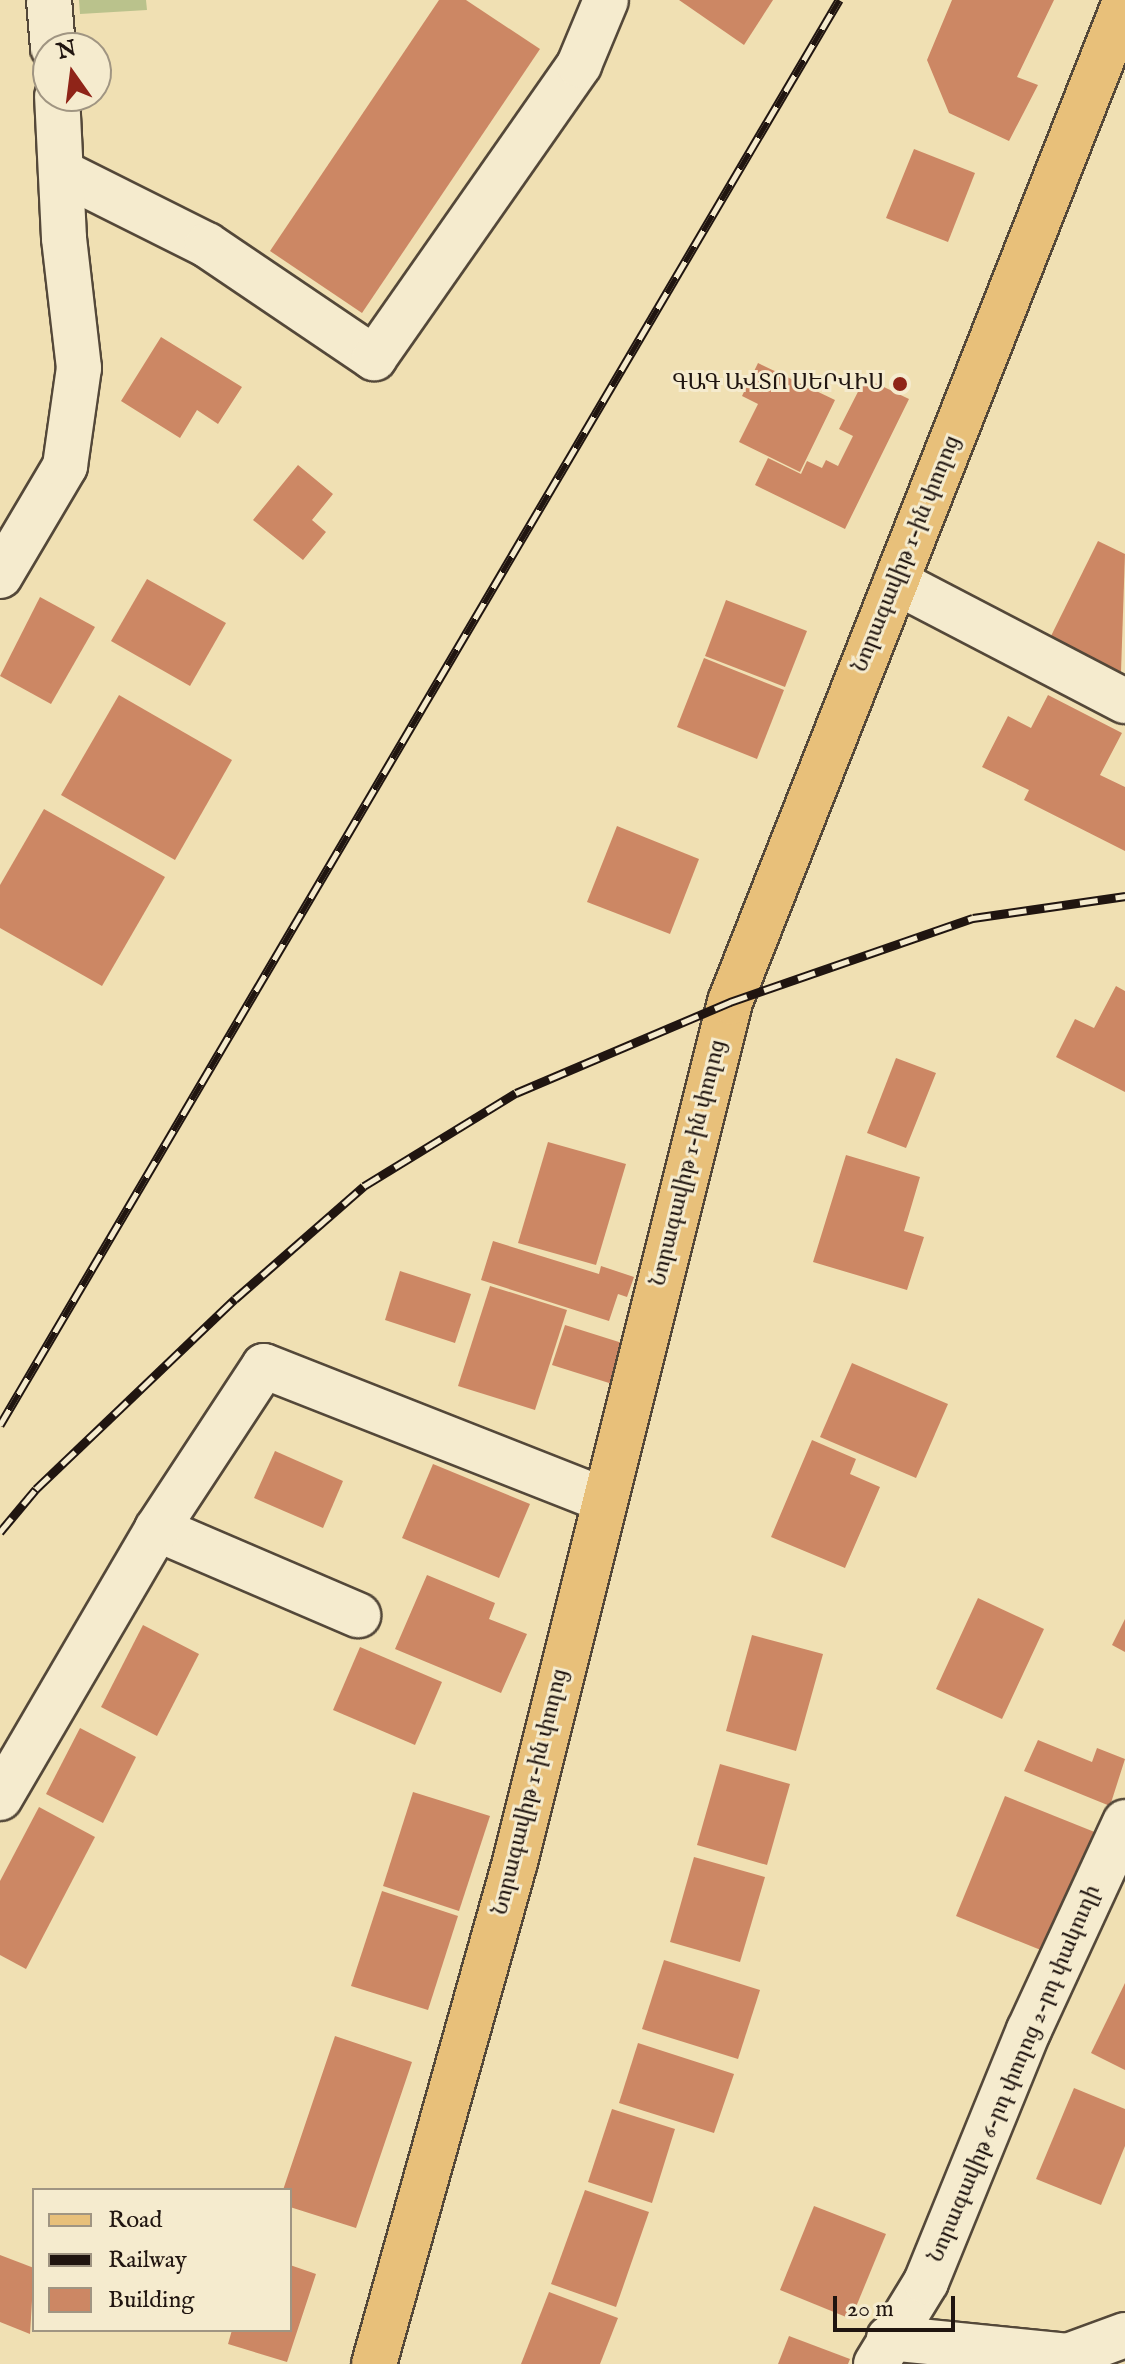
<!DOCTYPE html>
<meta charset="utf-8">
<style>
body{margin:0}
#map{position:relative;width:1125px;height:2364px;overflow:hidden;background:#f0e0b3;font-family:"IM FELL English","Noto Serif Armenian",serif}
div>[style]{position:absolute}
.green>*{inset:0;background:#bac28c}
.building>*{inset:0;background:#cc8764}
.roads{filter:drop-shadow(2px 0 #544839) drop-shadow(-2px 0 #544839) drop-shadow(0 2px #544839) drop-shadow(0 -2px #544839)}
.minor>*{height:44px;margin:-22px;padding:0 22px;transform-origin:22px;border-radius:22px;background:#f5ebce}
.major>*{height:44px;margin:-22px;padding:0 22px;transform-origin:22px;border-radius:22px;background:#e8c07a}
.rail>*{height:9px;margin-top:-4.5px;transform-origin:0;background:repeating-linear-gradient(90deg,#f5ebce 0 18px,#201510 0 36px);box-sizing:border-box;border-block:2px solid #201510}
.dots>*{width:22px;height:22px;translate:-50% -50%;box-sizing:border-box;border:4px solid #f5ebce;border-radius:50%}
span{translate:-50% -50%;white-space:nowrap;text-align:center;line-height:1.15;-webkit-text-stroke:6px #f5ebce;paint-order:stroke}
.poi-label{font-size:22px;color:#201510}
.right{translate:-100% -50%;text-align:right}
.street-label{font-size:22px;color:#201510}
.legend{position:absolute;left:32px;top:2188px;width:260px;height:144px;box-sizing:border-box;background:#f5ebce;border:2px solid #a09582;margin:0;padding:10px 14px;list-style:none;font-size:24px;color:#201510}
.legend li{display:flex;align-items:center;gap:16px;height:40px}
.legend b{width:40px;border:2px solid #a09582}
.north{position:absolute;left:32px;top:32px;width:80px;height:80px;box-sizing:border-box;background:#f5ebce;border:2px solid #a09582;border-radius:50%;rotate:346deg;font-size:22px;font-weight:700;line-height:32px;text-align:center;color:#201510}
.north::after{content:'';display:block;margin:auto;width:28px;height:36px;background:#8f2418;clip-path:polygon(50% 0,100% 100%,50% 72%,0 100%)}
.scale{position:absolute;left:833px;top:2296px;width:122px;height:36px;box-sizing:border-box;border:4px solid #201510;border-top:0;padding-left:10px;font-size:24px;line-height:28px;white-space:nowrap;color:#201510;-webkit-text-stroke:6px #f5ebce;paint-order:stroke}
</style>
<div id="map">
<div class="green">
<i style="clip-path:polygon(79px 0,146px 0,147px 10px,80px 14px)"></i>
</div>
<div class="building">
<i style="clip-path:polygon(439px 0,466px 0,540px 49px,362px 313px,270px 251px)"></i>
<i style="clip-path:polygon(679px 0,773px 0,744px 45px)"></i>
<i style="clip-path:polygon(952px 0,1054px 0,1017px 77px,1038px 85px,1009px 141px,949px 113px,927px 60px)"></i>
<i style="clip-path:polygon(914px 149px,975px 173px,948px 242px,886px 218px)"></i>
<i style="clip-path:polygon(161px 337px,242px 387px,218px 424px,197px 410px,180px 438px,121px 401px)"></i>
<i style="clip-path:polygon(758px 363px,835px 400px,800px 472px,739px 442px,758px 404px,742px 396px)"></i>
<i style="clip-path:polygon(865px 378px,909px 399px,845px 529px,755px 485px,768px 458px,801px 474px,807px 461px,822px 468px,826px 460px,838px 466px,853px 436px,839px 429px)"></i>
<i style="clip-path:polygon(298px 465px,333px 494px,312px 520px,326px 532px,303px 560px,253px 520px)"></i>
<i style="clip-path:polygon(1098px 541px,1125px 554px,1121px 672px,1050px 638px)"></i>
<i style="clip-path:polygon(147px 579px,226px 623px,190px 686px,111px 641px)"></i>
<i style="clip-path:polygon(40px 597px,95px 627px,51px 704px,0 676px)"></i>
<i style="clip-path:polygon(726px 600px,807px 631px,785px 687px,705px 656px)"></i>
<i style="clip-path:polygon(704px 658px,784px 690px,757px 759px,677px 727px)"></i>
<i style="clip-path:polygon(119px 695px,232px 760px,175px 860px,61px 795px)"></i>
<i style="clip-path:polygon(1048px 695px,1122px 733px,1100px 775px,1125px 787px,1125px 851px,1024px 800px,1029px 790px,982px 767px,1008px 716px,1031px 728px)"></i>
<i style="clip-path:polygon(44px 809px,165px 877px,102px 986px,0 928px,0 885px)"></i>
<i style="clip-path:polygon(617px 826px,699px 859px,670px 934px,587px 902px)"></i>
<i style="clip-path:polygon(1116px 986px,1125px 991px,1125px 1092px,1056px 1057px,1075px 1019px,1094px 1028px)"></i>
<i style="clip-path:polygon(896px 1058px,936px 1073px,906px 1148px,867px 1133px)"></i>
<i style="clip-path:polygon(548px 1142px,626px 1164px,596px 1265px,518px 1243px)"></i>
<i style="clip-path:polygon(846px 1155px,920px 1177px,904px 1231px,924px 1237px,907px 1290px,813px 1262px)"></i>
<i style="clip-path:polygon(493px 1241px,599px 1274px,601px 1266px,634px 1277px,627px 1297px,618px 1294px,609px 1321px,481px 1280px)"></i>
<i style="clip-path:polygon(400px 1271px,471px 1294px,455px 1343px,385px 1320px)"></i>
<i style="clip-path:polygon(490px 1286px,567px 1310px,535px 1410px,458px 1386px)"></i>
<i style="clip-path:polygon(565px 1325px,638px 1348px,625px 1388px,552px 1365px)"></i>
<i style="clip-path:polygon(852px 1363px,948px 1404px,916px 1478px,820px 1437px)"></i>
<i style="clip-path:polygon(812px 1440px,856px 1459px,850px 1474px,880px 1487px,845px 1568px,771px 1537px)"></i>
<i style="clip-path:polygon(275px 1451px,343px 1481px,323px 1528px,254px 1498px)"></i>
<i style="clip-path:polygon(433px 1464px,530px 1504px,499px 1578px,402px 1538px)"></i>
<i style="clip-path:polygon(427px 1575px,495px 1603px,489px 1619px,527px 1634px,501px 1693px,395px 1649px)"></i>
<i style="clip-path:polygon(978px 1598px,1044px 1629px,1002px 1719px,936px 1689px)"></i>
<i style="clip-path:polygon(1125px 1619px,1125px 1652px,1112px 1645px)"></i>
<i style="clip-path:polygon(143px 1625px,199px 1654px,157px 1736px,101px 1707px)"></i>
<i style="clip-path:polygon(752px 1635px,823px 1654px,796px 1751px,726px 1731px)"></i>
<i style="clip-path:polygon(360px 1647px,442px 1682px,415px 1745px,333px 1710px)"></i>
<i style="clip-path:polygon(80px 1728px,136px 1757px,103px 1823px,46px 1794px)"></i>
<i style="clip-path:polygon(1038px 1740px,1092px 1762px,1097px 1748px,1125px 1759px,1110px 1806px,1024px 1771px)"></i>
<i style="clip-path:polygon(720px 1764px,790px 1784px,767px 1865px,697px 1845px)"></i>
<i style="clip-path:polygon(413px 1792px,490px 1816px,459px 1911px,383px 1886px)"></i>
<i style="clip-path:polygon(1005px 1796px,1107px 1837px,1058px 1957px,956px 1916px)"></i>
<i style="clip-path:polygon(39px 1807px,95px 1837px,26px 1969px,0 1955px,0 1881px)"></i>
<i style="clip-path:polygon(694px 1857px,765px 1877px,740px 1962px,670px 1942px)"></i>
<i style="clip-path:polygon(382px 1891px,458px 1916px,428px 2010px,351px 1986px)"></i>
<i style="clip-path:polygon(664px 1960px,760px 1990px,738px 2059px,642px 2029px)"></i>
<i style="clip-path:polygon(1125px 1983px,1125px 2070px,1091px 2053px)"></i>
<i style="clip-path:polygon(335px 2036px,412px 2062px,356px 2228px,290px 2207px,290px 2190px,283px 2190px)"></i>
<i style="clip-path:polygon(638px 2043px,734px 2074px,714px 2133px,619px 2103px)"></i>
<i style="clip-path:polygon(1074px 2088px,1125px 2109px,1125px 2146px,1101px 2205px,1036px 2179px)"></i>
<i style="clip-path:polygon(612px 2109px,675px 2129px,652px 2203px,588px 2182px)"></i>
<i style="clip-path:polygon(585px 2190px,649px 2212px,616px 2307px,551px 2284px)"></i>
<i style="clip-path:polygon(814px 2206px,886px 2234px,851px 2319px,780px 2290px)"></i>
<i style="clip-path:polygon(0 2255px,34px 2268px,30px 2334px,0 2322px)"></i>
<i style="clip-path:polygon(290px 2265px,316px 2274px,287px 2362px,228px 2344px,232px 2330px,290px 2330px)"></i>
<i style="clip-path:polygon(549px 2292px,618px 2318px,600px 2364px,521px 2364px)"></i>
<i style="clip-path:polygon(789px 2336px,850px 2359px,848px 2364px,778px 2364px)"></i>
</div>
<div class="roads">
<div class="minor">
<i style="left:49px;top:0;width:48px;rotate:85.2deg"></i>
<i style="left:63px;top:173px;width:161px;rotate:26.6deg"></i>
<i style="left:207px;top:245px;width:202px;rotate:34.1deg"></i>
<i style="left:374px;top:358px;width:358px;rotate:-55deg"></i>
<i style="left:579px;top:65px;width:70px;rotate:-67.4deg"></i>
<i style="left:0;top:576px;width:128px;rotate:-59.4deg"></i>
<i style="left:65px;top:466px;width:99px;rotate:-81.9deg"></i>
<i style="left:79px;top:368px;width:131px;rotate:-96.6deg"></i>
<i style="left:64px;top:238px;width:142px;rotate:-92.8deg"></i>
<i style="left:896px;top:582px;width:258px;rotate:27.5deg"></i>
<i style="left:157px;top:1529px;width:219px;rotate:23.2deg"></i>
<i style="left:0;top:1798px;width:311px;rotate:-59.7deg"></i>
<i style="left:157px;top:1529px;width:195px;rotate:-56.7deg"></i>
<i style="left:264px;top:1366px;width:366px;rotate:21.5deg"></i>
<i style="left:889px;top:2338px;width:180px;rotate:5.7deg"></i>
<i style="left:1068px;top:2356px;width:61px;rotate:-20.2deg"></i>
<i style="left:876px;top:2364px;width:96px;rotate:-58.6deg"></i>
<i style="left:926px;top:2282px;width:272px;rotate:-67.8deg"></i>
<i style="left:1029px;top:2030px;width:229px;rotate:-65.2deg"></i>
</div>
<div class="major">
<i style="left:374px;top:2364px;width:521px;rotate:-74.31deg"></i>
<i style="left:515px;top:1862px;width:886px;rotate:-75.96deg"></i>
<i style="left:730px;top:1002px;width:1075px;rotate:-68.45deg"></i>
</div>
</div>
<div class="rail">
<i style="left:0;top:1425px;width:1654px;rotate:-59.51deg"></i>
<i style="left:0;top:1532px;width:56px;rotate:-50.1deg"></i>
<i style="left:36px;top:1489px;width:275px;rotate:-43.7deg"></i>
<i style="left:235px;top:1299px;width:171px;rotate:-41.2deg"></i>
<i style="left:364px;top:1186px;width:178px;rotate:-31.5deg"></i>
<i style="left:516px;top:1093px;width:233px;rotate:-23deg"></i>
<i style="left:730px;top:1002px;width:257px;rotate:-19.1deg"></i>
<i style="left:973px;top:918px;width:154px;rotate:-8.2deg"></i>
</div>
<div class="dots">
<i style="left:900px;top:384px;background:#8f2418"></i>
</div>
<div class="poi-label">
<span class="right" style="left:884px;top:384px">ԳԱԳ ԱՎՏՈ ՍԵՐՎԻՍ</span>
</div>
<div class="street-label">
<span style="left:907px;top:554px;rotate:-68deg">Նորագավիթ 1-ին փողոց</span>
<span style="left:689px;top:1163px;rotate:-76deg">Նորագավիթ 1-ին փողոց</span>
<span style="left:531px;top:1792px;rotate:-76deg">Նորագավիթ 1-ին փողոց</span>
<span style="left:1015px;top:2074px;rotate:-67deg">Նորագավիթ 6-րդ փողոց 2-րդ փակուղի</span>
</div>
<ul class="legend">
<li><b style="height:10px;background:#e8c07a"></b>Road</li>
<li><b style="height:10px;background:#201510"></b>Railway</li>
<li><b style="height:22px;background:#cc8764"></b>Building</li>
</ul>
<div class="north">N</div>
<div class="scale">20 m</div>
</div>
